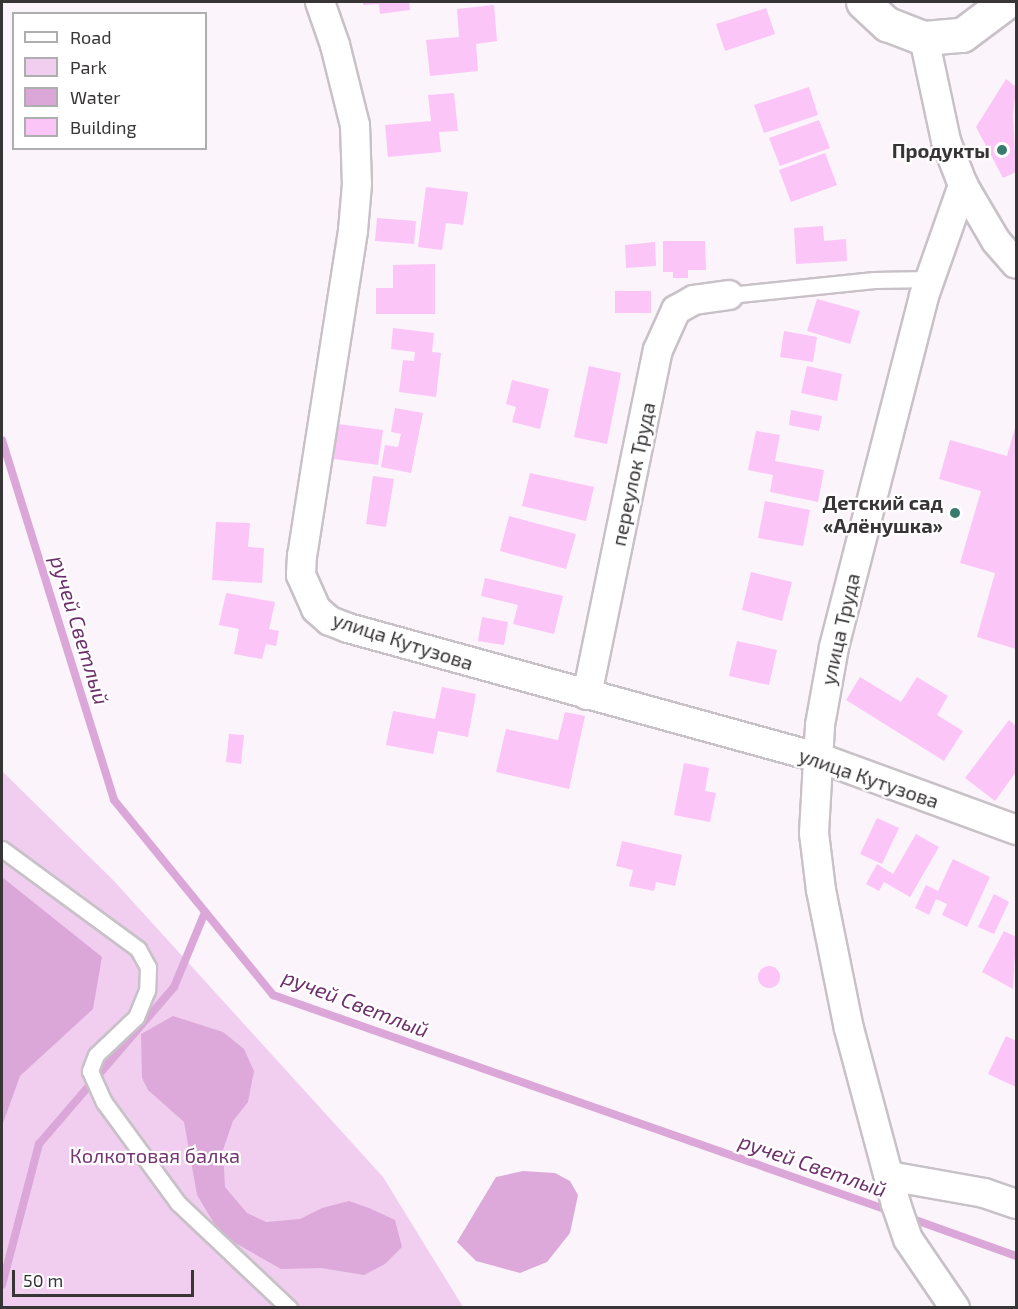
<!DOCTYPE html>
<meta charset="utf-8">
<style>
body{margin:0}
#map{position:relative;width:1018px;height:1309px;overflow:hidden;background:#fcf4fb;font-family:"Exo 2",sans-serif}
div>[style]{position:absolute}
.green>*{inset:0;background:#f1ceef}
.forest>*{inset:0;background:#dda9da}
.water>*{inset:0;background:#dba7d8}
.stream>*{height:8px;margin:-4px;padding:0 4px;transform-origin:4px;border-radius:4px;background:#dba7d8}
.building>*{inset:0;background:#fbc5f8}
.round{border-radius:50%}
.roads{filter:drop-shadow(2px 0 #c8c1c7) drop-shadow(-2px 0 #c8c1c7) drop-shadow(0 2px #c8c1c7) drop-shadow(0 -2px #c8c1c7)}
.service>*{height:15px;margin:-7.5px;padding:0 7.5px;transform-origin:7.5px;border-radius:7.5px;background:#fff}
.minor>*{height:28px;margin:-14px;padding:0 14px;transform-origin:14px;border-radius:14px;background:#fff}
.tertiary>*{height:33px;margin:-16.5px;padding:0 16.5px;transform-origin:16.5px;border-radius:16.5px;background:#fff}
.dots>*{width:16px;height:16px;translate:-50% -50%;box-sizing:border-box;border:3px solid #fff;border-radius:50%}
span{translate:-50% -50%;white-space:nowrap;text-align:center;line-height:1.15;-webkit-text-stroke:4.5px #fff;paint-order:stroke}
.poi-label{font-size:20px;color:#383537;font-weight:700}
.right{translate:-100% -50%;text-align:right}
.street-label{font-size:20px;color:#383537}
.park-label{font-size:20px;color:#753774}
.water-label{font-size:21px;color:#6e306d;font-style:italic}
.frame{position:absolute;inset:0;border:3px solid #383537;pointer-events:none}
.legend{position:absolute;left:12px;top:12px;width:195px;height:138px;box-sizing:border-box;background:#fff;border:2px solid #afaeaf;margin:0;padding:8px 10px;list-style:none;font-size:18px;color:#383537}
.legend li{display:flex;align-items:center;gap:12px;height:30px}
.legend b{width:30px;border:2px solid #afaeaf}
.scale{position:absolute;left:12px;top:1270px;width:182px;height:27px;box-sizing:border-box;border:3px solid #383537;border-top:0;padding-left:8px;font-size:18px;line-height:21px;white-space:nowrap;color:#383537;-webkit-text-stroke:4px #fff;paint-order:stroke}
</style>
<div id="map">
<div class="green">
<i style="clip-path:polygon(2px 771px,114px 881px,383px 1177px,463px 1307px,2px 1307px)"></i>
</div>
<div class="forest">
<i style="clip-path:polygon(173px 1016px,223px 1032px,244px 1049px,254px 1071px,248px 1102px,233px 1121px,223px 1150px,225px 1187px,247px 1213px,266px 1222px,300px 1219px,322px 1208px,349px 1201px,369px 1208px,395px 1220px,402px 1247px,385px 1264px,364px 1275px,321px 1268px,281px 1269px,221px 1235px,197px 1195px,184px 1122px,148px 1090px,142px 1078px,141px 1034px)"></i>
<i style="clip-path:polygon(523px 1171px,555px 1173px,570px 1181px,578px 1195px,570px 1233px,547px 1262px,520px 1273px,476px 1261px,457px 1242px,496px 1177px)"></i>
</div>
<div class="water">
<i style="clip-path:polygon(2px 877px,102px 957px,93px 1009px,20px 1076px,2px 1126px)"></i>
</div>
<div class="stream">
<i style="left:2px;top:440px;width:377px;rotate:72.7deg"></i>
<i style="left:114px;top:800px;width:252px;rotate:50.8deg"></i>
<i style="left:273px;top:995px;width:654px;rotate:19.29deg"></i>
<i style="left:907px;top:1217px;width:116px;rotate:19.7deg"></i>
<i style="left:2px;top:1285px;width:146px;rotate:-75.3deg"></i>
<i style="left:39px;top:1144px;width:207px;rotate:-49.3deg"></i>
<i style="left:174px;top:987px;width:81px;rotate:-67.5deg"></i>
</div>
<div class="building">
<i style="clip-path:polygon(363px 2px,409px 2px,410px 10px,380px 14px,379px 4px,363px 5px)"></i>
<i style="clip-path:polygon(494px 5px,497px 41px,476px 44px,478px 71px,430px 76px,426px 40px,459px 37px,457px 9px)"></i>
<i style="clip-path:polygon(766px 8px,775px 34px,725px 51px,716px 24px)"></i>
<i style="clip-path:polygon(1006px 79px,1016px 87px,1013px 115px,1016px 172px,1003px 178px,976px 127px)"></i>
<i style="clip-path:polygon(809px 87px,818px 115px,764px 133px,754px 105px)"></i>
<i style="clip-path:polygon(454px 93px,458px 131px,439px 132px,441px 152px,388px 157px,385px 125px,431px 121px,428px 95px)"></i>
<i style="clip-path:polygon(819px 120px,830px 148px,780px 166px,769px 138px)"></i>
<i style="clip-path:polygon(825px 153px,837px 185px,791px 202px,779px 170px)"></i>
<i style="clip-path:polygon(426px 187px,468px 192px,463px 225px,446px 223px,442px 250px,418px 247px)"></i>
<i style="clip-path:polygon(377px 218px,416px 221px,414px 244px,375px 241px)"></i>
<i style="clip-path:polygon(823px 226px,824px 241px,846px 239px,847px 261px,796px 264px,794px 228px)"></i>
<i style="clip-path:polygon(663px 241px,705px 241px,706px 270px,688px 270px,688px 278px,673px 278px,673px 272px,663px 272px)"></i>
<i style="clip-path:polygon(655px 242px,656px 266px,626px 268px,625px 245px)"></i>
<i style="clip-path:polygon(435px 264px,435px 314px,376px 314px,376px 288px,393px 288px,393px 265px)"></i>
<i style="clip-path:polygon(615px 291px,651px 291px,651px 313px,615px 313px)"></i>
<i style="clip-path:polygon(817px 299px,860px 311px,850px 344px,807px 331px)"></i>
<i style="clip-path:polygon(393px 328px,434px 333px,432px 352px,441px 353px,436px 397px,399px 392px,403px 360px,414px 361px,415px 352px,391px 349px)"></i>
<i style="clip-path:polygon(784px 331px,817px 337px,813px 362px,780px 357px)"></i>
<i style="clip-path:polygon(589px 366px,621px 373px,607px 444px,574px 437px)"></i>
<i style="clip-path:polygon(807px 366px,842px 374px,837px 401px,801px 393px)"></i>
<i style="clip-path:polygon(512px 380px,549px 389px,540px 429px,512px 422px,516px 407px,506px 404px)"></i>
<i style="clip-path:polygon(395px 408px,423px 413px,411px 473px,381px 467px,385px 445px,398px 447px,401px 434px,391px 432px)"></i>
<i style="clip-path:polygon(791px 410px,822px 416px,819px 431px,789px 425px)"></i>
<i style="clip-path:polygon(338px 424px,383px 430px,378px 465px,334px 459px)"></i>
<i style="clip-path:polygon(1016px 424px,1015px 579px,1016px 649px,977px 637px,995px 573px,960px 563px,981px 491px,939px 479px,950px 440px,1007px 456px)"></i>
<i style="clip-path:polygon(756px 431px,780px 435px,775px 461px,824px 470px,818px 502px,770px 492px,773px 475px,748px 470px)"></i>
<i style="clip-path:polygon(530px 473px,594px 487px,586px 521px,522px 506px)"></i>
<i style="clip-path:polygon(373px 476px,394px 479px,386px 527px,366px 524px)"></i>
<i style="clip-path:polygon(765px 501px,810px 510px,803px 546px,758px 538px)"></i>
<i style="clip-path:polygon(509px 516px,576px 534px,566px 569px,500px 551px)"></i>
<i style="clip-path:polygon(216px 522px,250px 523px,248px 547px,264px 548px,262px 583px,212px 580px)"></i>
<i style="clip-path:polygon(751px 572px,792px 582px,782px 621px,742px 610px)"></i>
<i style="clip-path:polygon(485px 578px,563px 596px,554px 634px,513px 624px,518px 605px,481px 596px)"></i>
<i style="clip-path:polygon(226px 593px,275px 602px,269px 629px,279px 631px,276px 646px,266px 644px,262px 659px,234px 654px,239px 629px,219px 625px)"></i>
<i style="clip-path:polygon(482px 617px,508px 622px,504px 645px,478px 641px)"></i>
<i style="clip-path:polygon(737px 641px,777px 650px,769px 685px,729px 676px)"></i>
<i style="clip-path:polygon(860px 677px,901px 702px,917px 677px,948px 696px,937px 715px,963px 731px,944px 761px,846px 700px)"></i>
<i style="clip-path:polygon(442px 687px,476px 694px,468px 737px,438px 731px,433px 754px,386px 745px,393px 711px,435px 719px)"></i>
<i style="clip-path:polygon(565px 712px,585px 716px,569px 789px,496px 772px,506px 729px,558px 740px)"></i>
<i style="clip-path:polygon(1009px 720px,1016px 726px,1016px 772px,995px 801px,965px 778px)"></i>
<i style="clip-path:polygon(229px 734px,244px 735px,241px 764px,226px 762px)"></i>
<i style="clip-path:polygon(684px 763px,709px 768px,705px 791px,716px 793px,710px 822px,674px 815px)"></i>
<i style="clip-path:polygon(877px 818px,899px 828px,882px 864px,860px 854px)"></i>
<i style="clip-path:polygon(916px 834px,939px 847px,910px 897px,884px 882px,879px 891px,866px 884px,877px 864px,893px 874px)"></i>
<i style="clip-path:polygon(622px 841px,682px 855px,675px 886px,656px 882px,654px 891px,629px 886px,633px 870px,616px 866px)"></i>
<i style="clip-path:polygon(953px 859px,990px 877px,967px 927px,942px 915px,947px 904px,936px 899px,929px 915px,915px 908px,926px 885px,938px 891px)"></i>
<i style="clip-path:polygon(994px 894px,1009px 902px,994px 934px,978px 927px)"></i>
<i style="clip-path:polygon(1004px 931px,1016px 937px,1013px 989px,982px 972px)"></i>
<i class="round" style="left:758px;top:966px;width:22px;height:22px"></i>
<i style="clip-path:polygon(1006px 1036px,1016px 1041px,1016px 1087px,988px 1074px)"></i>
</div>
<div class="roads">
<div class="service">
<i style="left:729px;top:295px;width:146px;rotate:-5.9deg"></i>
<i style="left:874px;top:280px;width:56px;rotate:-1deg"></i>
<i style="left:2px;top:849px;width:169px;rotate:36.3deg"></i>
<i style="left:138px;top:949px;width:21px;rotate:61deg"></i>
<i style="left:148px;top:967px;width:23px;rotate:92deg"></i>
<i style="left:147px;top:990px;width:29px;rotate:112deg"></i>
<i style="left:136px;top:1017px;width:55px;rotate:136.5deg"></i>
<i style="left:96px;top:1055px;width:17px;rotate:111deg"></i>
<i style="left:90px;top:1071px;width:34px;rotate:66deg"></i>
<i style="left:104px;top:1102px;width:125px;rotate:53.8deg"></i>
<i style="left:178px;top:1203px;width:153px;rotate:43.4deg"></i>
</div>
<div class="minor">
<i style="left:320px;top:2px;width:46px;rotate:70.8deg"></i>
<i style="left:335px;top:45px;width:82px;rotate:76deg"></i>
<i style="left:355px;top:125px;width:59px;rotate:88.1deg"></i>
<i style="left:357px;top:184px;width:47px;rotate:94.9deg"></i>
<i style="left:353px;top:231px;width:328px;rotate:98.9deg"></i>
<i style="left:302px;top:555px;width:20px;rotate:93deg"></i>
<i style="left:301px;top:575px;width:37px;rotate:66deg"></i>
<i style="left:316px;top:609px;width:18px;rotate:41deg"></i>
<i style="left:330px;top:621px;width:19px;rotate:21deg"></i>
<i style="left:348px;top:628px;width:486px;rotate:15.4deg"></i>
<i style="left:817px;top:757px;width:212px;rotate:20.1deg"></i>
<i style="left:924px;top:38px;width:105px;rotate:77.9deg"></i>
<i style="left:946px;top:141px;width:47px;rotate:68.9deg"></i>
<i style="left:963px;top:185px;width:65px;rotate:59.5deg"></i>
<i style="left:996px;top:241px;width:30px;rotate:49deg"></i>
<i style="left:587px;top:695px;width:352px;rotate:-78.4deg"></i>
<i style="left:658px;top:350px;width:44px;rotate:-65.8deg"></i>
<i style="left:676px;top:310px;width:21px;rotate:-29deg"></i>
<i style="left:694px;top:300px;width:35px;rotate:-8deg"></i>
<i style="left:889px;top:1176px;width:97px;rotate:10.1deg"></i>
<i style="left:984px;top:1193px;width:34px;rotate:19deg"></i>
<i style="left:955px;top:1308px;width:83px;rotate:-124.3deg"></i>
<i style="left:908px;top:1239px;width:37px;rotate:-109deg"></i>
<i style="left:896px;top:1204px;width:181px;rotate:-105deg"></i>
<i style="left:849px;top:1029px;width:142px;rotate:-101.4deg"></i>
<i style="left:821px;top:890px;width:57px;rotate:-97deg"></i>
<i style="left:814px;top:833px;width:108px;rotate:-86.8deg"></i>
<i style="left:820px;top:725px;width:79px;rotate:-79.8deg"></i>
<i style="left:834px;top:647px;width:362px;rotate:-75.6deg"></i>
<i style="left:924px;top:296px;width:118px;rotate:-70.6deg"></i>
</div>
<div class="tertiary">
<i style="left:863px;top:2px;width:33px;rotate:43deg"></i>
<i style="left:887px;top:24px;width:40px;rotate:21deg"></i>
<i style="left:924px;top:38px;width:38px;rotate:-5deg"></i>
<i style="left:962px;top:35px;width:55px;rotate:-36.9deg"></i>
</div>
</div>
<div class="dots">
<i style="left:1002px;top:150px;background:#387b6d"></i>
<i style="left:955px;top:513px;background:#387b6d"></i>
</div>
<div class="poi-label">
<span class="right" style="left:990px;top:150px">Продукты</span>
<span class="right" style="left:943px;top:514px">Детский сад<br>«Алёнушка»</span>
</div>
<div class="street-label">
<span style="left:633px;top:474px;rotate:-78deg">переулок Труда</span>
<span style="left:840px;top:629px;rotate:-77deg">улица Труда</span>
<span style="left:403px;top:641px;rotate:18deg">улица Кутузова</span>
<span style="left:869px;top:778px;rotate:19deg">улица Кутузова</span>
</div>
<div class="park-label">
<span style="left:155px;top:1155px">Колкотовая балка</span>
</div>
<div class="water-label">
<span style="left:80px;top:630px;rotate:73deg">ручей Светлый</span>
<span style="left:356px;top:1003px;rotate:21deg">ручей Светлый</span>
<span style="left:813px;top:1165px;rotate:19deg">ручей Светлый</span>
</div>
<div class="frame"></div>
<ul class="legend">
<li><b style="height:8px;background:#fff"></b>Road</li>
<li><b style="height:16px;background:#f1ceef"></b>Park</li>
<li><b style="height:16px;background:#dba7d8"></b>Water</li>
<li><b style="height:16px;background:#fbc5f8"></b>Building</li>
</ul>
<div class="scale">50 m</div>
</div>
